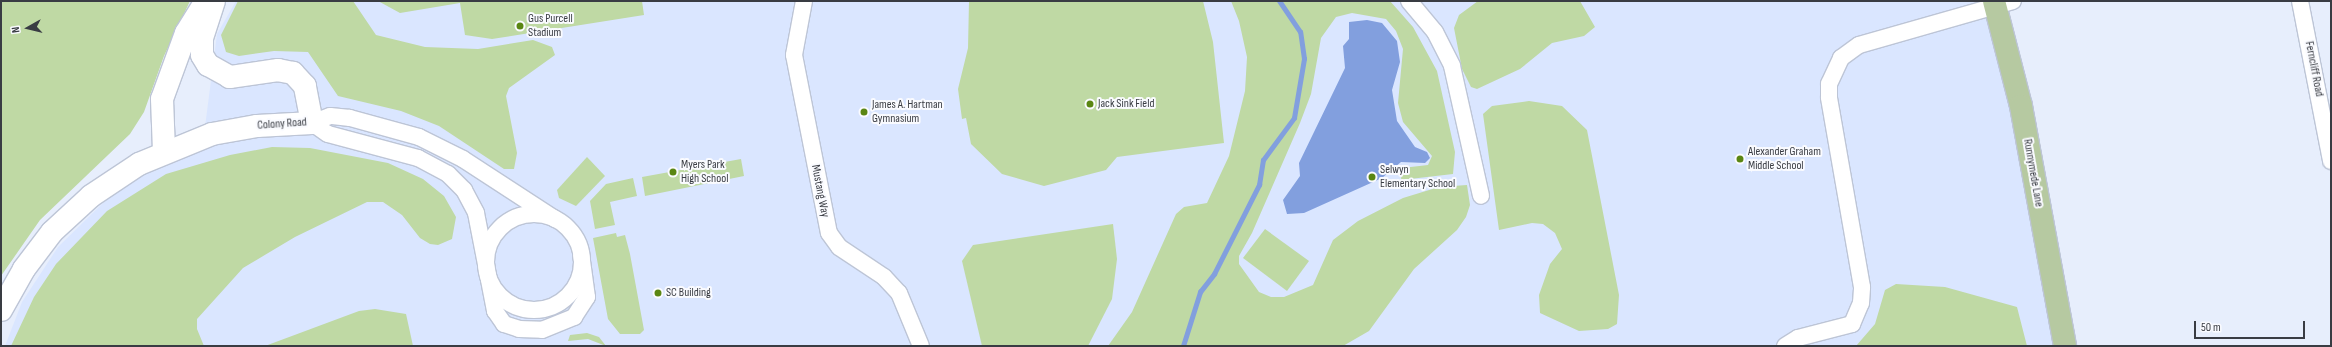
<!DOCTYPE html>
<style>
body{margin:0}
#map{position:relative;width:2332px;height:347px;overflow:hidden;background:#e7eefc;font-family:"Sofia Sans Condensed",sans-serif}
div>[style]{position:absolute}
.built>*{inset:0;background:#dae6ff}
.green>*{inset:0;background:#bfd9a4}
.water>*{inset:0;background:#829fde}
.stream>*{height:4.5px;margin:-2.25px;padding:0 2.25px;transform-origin:2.25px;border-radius:2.25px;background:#829fde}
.roads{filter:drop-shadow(1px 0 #bdc5d6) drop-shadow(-1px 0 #bdc5d6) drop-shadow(0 1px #bdc5d6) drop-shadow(0 -1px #bdc5d6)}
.street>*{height:16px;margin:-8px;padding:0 8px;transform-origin:8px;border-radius:8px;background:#fff}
.street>.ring{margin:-8px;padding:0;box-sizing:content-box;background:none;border:16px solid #fff;border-radius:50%}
.secondary>*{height:22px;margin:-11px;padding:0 11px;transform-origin:11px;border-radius:11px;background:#fff}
.primary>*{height:22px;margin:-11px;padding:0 11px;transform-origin:11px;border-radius:11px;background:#b6c9a1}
.dots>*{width:11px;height:11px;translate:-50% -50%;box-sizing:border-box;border:2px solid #fafbff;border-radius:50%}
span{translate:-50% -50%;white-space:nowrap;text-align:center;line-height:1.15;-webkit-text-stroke:4px #fafbff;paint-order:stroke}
.poi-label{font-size:12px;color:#393c43}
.left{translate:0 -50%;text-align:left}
.street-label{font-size:12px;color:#393c43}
.frame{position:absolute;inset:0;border:2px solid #393c43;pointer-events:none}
.north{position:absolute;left:8px;top:8px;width:40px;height:40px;-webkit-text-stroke:3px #fafbff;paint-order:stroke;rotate:262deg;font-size:11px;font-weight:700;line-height:16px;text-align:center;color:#393c43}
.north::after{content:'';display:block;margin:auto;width:14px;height:18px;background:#393c43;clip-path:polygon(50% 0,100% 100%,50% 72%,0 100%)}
.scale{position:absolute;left:2194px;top:321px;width:111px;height:18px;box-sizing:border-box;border:2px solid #393c43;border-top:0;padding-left:5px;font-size:12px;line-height:14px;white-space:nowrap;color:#393c43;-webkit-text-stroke:3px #fafbff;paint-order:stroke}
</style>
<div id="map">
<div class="built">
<i style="clip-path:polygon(236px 1px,1984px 1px,2011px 106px,2055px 346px,5px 346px,22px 302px,58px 247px,105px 201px,141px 176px,202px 150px,217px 34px)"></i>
</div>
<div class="green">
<i style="clip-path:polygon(1px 1px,190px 1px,164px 56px,144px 112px,130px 134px,40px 220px,1px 276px)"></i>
<i style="clip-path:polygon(238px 1px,353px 1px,376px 35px,425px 47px,478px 49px,533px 40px,552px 47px,555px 55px,509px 88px,506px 96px,517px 153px,514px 169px,504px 169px,439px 126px,401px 111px,338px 96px,308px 52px,274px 51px,239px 56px,226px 52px,221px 35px)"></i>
<i style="clip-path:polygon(378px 1px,642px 1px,644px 15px,492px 39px,465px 35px,460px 3px,400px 13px)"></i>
<i style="clip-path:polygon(969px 1px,1203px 1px,1213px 42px,1224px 143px,1117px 157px,1106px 170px,1044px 186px,1002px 174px,971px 144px,966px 118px,962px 119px,958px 89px,968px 48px)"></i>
<i style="clip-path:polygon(1231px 1px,1390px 1px,1413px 27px,1437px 71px,1455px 152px,1453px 174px,1401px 180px,1402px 168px,1428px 165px,1432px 156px,1403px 122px,1398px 103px,1403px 49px,1396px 31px,1386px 19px,1352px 13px,1336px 17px,1321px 38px,1311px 94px,1300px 123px,1252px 233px,1239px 256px,1239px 264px,1259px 292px,1271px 297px,1284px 297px,1313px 285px,1333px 240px,1358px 221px,1403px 198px,1439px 187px,1467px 185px,1470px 205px,1466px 217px,1457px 230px,1414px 269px,1369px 331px,1343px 346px,1108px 346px,1132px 312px,1176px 214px,1184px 207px,1207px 203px,1229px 156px,1245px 91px,1247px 57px,1239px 21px)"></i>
<i style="clip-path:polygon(1478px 1px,1580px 1px,1595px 27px,1584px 36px,1552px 43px,1520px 69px,1477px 89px,1471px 87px,1462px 69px,1454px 28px,1459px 15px)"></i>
<i style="clip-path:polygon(1529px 101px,1562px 106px,1587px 130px,1619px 295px,1617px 324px,1608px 329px,1579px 331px,1540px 313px,1539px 295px,1550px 264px,1562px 249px,1555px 233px,1543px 224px,1532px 223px,1499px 230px,1483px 114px,1492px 106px)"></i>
<i style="clip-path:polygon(272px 147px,310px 148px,388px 163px,423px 179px,444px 196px,456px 217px,452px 239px,438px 245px,430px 244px,420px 238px,402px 215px,383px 202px,367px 202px,295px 237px,243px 268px,197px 319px,197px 329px,204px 346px,11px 346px,34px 297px,56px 264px,107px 211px,166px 174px,230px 155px)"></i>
<i style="clip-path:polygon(587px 157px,605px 176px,576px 206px,559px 198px,557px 190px)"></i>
<i style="clip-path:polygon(741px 159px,744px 176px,645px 196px,642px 177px)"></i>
<i style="clip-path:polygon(633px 178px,637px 196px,610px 202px,615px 225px,595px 229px,590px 201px,606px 184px)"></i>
<i style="clip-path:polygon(1113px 224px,1117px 259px,1112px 299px,1088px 346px,982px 346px,962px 261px,973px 245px)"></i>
<i style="clip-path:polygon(1265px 229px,1309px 261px,1287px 291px,1243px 258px)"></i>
<i style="clip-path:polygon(616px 233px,617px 237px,625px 235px,630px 254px,644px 330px,640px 334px,620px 334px,608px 319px,593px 238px)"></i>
<i style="clip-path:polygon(1896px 284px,1945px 287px,2017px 307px,2027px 346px,1856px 346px,1875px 324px,1885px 290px)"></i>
<i style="clip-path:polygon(375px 309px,406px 314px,413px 346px,265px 346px,359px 311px)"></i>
<i style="clip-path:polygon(587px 333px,599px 337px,606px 346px,588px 339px,568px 341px,570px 335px)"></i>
</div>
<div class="water">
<i style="clip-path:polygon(1367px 20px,1382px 23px,1397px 41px,1400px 62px,1392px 90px,1397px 121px,1415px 147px,1427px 152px,1430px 158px,1425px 163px,1401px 162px,1382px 178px,1304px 213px,1287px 214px,1283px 200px,1300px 176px,1299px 163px,1345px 68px,1343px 46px,1349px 39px,1349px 22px)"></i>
</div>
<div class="stream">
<i style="left:1183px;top:346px;width:57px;rotate:-72.5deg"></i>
<i style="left:1200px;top:292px;width:23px;rotate:-52deg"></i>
<i style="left:1214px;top:274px;width:100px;rotate:-63.2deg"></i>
<i style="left:1259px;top:185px;width:25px;rotate:-81deg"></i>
<i style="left:1263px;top:160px;width:52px;rotate:-53.6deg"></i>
<i style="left:1294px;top:118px;width:60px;rotate:-80.4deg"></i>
<i style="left:1304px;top:59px;width:27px;rotate:-98deg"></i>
<i style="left:1300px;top:32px;width:37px;rotate:-124deg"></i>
</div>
<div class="roads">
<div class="street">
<i style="left:804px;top:1px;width:55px;rotate:100.5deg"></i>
<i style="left:794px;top:55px;width:181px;rotate:78.9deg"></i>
<i style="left:829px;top:233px;width:17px;rotate:54deg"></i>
<i style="left:839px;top:247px;width:54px;rotate:33.7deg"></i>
<i style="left:884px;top:277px;width:22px;rotate:47deg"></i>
<i style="left:899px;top:293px;width:57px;rotate:67.5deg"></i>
<i style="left:1409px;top:1px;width:40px;rotate:50deg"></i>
<i style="left:1435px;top:32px;width:38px;rotate:63deg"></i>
<i style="left:1452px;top:66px;width:133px;rotate:77.4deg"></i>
<i style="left:2300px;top:1px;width:163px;rotate:79deg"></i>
<i class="ring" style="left:486px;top:214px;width:80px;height:80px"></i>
<i style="left:555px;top:219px;width:110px;rotate:-146.9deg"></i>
<i style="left:463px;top:159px;width:49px;rotate:-153.4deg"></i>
<i style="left:419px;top:137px;width:72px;rotate:-164.6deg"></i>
<i style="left:350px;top:118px;width:20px;rotate:-174deg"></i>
<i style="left:330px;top:116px;width:19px;rotate:159deg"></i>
<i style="left:312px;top:123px;width:19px;rotate:35deg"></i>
<i style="left:328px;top:134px;width:93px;rotate:14.9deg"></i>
<i style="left:418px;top:158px;width:34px;rotate:28deg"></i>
<i style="left:448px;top:174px;width:23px;rotate:45deg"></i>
<i style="left:464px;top:190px;width:26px;rotate:62deg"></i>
<i style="left:476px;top:213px;width:100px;rotate:79deg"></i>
<i style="left:495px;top:311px;width:16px;rotate:55deg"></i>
<i style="left:504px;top:324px;width:16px;rotate:18deg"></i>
<i style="left:519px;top:329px;width:23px;rotate:2deg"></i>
<i style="left:542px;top:330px;width:35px;rotate:-22deg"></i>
<i style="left:574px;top:317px;width:24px;rotate:-57deg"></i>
<i style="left:587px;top:297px;width:43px;rotate:-97.9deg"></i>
<i style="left:1785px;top:346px;width:15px;rotate:-32deg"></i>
<i style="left:1798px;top:338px;width:56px;rotate:-14.5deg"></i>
<i style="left:1852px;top:324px;width:23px;rotate:-67deg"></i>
<i style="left:1861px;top:303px;width:16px;rotate:-86deg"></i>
<i style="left:1862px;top:287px;width:193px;rotate:-99.9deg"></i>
<i style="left:1829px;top:97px;width:13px;rotate:-90deg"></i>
<i style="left:1829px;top:84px;width:29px;rotate:-65deg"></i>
<i style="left:1841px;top:58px;width:22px;rotate:-36deg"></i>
<i style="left:1859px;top:45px;width:160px;rotate:-15.9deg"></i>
</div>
<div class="secondary">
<i style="left:164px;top:151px;width:52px;rotate:-92.2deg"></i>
<i style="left:162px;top:99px;width:70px;rotate:-70deg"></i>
<i style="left:186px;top:33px;width:32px;rotate:-58deg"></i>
<i style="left:1px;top:310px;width:47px;rotate:-60.7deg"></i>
<i style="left:24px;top:269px;width:46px;rotate:-52.9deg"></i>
<i style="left:52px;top:232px;width:53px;rotate:-42.7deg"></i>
<i style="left:91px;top:196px;width:58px;rotate:-33.7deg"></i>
<i style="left:139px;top:164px;width:79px;rotate:-22.3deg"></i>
<i style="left:212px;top:134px;width:46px;rotate:-10.1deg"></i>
<i style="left:257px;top:126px;width:55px;rotate:-3.1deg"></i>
<i style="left:312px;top:123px;width:38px;rotate:-101deg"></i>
<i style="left:305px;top:86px;width:18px;rotate:-133deg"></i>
<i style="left:293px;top:73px;width:15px;rotate:-169deg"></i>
<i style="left:278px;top:70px;width:49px;rotate:171.7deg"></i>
<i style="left:230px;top:77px;width:25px;rotate:-151deg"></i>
<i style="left:208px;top:65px;width:12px;rotate:-121deg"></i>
<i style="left:202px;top:55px;width:17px;rotate:-90deg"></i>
<i style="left:202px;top:38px;width:39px;rotate:-72deg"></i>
</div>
<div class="primary">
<i style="left:1994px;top:1px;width:108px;rotate:75.6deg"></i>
<i style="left:2021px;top:106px;width:244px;rotate:79.6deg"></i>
</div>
</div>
<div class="dots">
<i style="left:520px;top:26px;background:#5a8613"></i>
<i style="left:1090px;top:104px;background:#5a8613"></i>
<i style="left:864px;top:112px;background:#5a8613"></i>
<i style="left:1740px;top:159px;background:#5a8613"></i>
<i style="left:673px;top:172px;background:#5a8613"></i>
<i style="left:1372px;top:177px;background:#5a8613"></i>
<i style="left:658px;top:293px;background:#5a8613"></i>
</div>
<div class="poi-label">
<span class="left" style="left:528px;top:26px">Gus Purcell<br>Stadium</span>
<span class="left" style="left:1098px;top:104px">Jack Sink Field</span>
<span class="left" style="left:872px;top:112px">James A. Hartman<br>Gymnasium</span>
<span class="left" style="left:1748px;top:159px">Alexander Graham<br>Middle School</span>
<span class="left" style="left:681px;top:172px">Myers Park<br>High School</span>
<span class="left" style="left:1380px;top:177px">Selwyn<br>Elementary School</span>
<span class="left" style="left:666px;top:293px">SC Building</span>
</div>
<div class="street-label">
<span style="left:2314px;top:69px;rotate:79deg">Ferncliff Road</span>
<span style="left:282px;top:124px;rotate:-4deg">Colony Road</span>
<span style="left:2033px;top:173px;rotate:80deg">Runnymede Lane</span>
<span style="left:820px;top:191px;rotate:79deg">Mustang Way</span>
</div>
<div class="frame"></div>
<div class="north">N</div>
<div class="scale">50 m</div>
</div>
